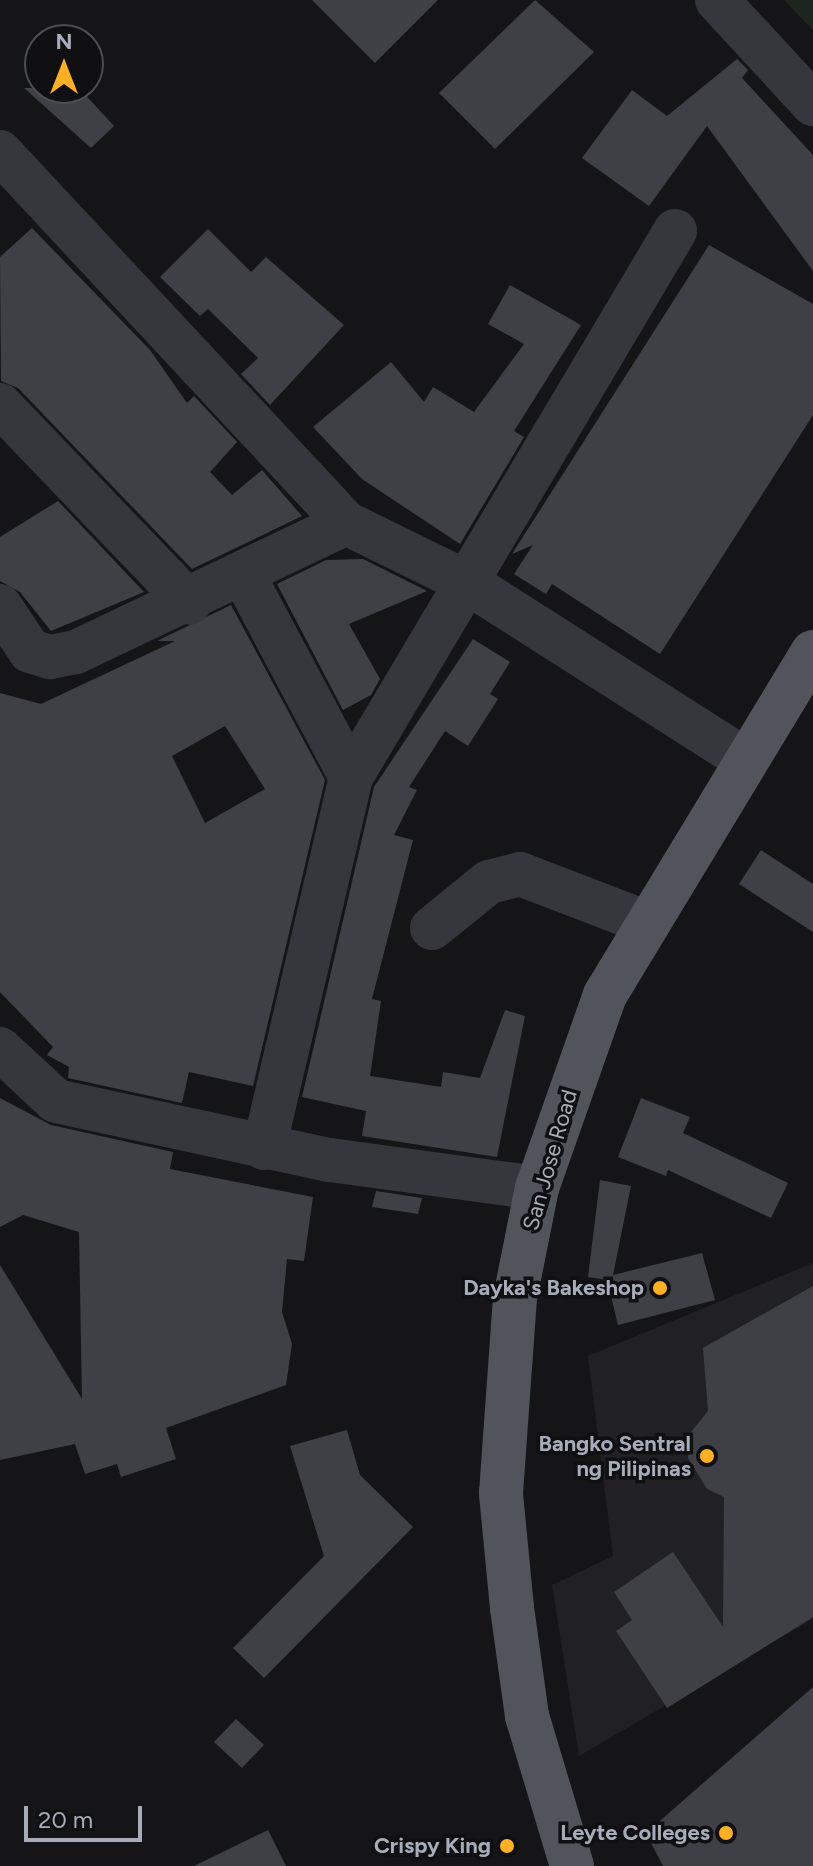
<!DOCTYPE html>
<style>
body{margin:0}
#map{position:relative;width:813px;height:1866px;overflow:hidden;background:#151517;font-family:Figtree,sans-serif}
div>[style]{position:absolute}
.built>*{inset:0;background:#212125}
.green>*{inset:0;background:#1d261e}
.building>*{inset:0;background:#3f4045}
.minor>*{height:44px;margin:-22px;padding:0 22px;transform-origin:22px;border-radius:22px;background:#36373d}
.major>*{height:44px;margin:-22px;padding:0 22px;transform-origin:22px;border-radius:22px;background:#52545c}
.dots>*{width:22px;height:22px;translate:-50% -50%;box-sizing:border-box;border:4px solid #101012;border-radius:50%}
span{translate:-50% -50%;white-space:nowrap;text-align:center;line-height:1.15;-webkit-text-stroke:7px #101012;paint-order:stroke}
.street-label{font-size:22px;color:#a6acb9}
.poi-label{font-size:22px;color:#a6acb9;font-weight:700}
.right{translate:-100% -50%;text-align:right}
.north{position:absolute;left:24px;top:24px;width:80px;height:80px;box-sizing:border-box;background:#101012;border:2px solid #4c4e55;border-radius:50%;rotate:0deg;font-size:22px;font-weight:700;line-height:32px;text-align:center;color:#a6acb9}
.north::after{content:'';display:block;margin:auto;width:28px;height:36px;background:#ffb026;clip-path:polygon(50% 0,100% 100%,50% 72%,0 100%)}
.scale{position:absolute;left:24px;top:1806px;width:118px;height:36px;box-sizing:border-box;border:4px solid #a6acb9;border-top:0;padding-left:10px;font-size:24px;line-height:28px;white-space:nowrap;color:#a6acb9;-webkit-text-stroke:6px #101012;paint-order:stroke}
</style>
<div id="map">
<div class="built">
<i style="clip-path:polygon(813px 1263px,813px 1619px,579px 1756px,552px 1585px,613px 1556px,588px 1356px)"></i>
</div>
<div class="green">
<i style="clip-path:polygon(784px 0,813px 0,813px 30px)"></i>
</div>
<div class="building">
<i style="clip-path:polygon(312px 0,438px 0,375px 63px)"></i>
<i style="clip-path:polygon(535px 0,594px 52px,495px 149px,439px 93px)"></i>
<i style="clip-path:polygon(737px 59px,748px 70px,742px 78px,813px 155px,813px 271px,707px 126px,649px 206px,582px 158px,632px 90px,667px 116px)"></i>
<i style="clip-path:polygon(24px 88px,79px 88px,114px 126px,91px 148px)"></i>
<i style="clip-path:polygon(32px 228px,150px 350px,187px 403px,194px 396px,237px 442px,210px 472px,232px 495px,262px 470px,302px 516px,192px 569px,18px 388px,1px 381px,0 257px)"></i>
<i style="clip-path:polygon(208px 229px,251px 272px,266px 257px,344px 325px,270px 405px,241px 374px,258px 358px,208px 309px,200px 316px,160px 277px)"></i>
<i style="clip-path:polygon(709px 245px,813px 304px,813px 415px,660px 654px,552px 584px,546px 594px,514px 574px,533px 545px,512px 554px)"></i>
<i style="clip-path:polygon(510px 285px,581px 325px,514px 431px,524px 437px,460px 544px,362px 479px,313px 427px,391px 362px,424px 402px,433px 387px,474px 412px,524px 344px,488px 324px)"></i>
<i style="clip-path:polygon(58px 501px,144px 592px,51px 631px,20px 592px,0 581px,0 537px)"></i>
<i style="clip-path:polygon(363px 559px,427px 591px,349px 624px,380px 679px,371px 695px,343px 710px,277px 584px,326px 560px)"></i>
<i style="clip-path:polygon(evenodd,231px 605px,325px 780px,253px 1086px,189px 1072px,182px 1103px,68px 1078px,69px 1067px,47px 1055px,53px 1047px,0 992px,0 693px,41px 704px,175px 641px,157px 641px,231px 605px,225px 726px,265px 789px,205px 823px,172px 756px,225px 726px)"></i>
<i style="clip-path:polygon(473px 639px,510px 662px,490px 694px,498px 699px,468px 746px,445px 731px,409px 787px,417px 790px,394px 835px,413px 840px,372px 999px,381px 1001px,370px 1076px,441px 1087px,443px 1072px,480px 1078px,505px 1010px,525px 1016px,497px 1157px,362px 1136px,366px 1111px,302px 1097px,374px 787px)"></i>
<i style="clip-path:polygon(761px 850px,813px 884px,813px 932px,739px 884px)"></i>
<i style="clip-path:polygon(0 1098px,51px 1125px,173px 1152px,170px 1169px,313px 1197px,304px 1261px,287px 1259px,282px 1312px,292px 1344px,286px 1385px,166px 1428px,176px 1459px,121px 1477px,117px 1464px,85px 1474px,75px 1444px,0 1460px,0 1265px,82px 1399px,79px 1232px,23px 1215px,0 1227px)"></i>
<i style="clip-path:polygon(641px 1098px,690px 1117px,683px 1133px,788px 1183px,771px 1218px,668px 1170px,666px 1176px,618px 1157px)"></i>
<i style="clip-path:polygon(600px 1180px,631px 1186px,613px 1275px,702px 1253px,715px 1300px,618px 1325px,607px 1280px,588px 1277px)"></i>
<i style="clip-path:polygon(376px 1191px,422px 1198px,418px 1214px,372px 1207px)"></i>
<i style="clip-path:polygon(813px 1286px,813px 1617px,667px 1708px,616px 1631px,632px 1620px,614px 1592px,673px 1552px,723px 1627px,724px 1497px,707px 1489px,688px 1458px,691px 1432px,708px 1411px,703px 1348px)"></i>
<i style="clip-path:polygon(347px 1430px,360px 1475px,413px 1527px,264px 1678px,233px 1648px,324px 1556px,290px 1446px)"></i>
<i style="clip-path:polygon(813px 1687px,813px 1866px,663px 1866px,646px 1833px)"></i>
<i style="clip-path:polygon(236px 1719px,264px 1745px,242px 1768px,214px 1742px)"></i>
<i style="clip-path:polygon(268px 1830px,286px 1866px,194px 1866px)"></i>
</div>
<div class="minor">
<i style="left:717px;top:0;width:142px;rotate:47.3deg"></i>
<i style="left:0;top:152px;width:507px;rotate:47deg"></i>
<i style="left:346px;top:523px;width:136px;rotate:26.2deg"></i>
<i style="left:468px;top:583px;width:327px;rotate:32.5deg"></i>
<i style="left:0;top:405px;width:274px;rotate:46.2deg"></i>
<i style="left:244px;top:576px;width:228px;rotate:62deg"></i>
<i style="left:0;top:606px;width:54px;rotate:56.3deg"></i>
<i style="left:30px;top:651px;width:21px;rotate:17deg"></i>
<i style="left:50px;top:657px;width:26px;rotate:-11deg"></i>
<i style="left:76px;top:652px;width:299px;rotate:-25.5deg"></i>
<i style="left:432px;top:928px;width:73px;rotate:-38.9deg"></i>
<i style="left:489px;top:882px;width:32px;rotate:-14deg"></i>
<i style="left:520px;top:874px;width:134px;rotate:21deg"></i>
<i style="left:0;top:1049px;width:76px;rotate:42.9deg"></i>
<i style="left:56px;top:1101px;width:280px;rotate:12.2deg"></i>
<i style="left:330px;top:1160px;width:209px;rotate:7.7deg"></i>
<i style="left:264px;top:1148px;width:381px;rotate:-76.8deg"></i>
<i style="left:351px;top:777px;width:635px;rotate:-59.31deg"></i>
</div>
<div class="major">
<i style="left:572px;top:1866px;width:157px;rotate:-106.7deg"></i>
<i style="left:527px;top:1716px;width:109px;rotate:-97.9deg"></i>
<i style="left:512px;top:1608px;width:116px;rotate:-95.5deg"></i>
<i style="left:501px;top:1493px;width:196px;rotate:-85.9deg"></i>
<i style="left:515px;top:1298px;width:112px;rotate:-78.7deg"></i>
<i style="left:537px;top:1188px;width:205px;rotate:-70.6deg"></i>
<i style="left:605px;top:995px;width:401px;rotate:-58.8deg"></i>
</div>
<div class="dots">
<i style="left:660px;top:1288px;background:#ffb026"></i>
<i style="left:707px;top:1456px;background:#ffb026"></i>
<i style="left:726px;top:1833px;background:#ffb026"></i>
<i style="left:507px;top:1846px;background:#ffb026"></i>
</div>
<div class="street-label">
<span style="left:550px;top:1160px;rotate:-74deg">San Jose Road</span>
</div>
<div class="poi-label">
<span class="right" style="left:644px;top:1288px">Dayka's Bakeshop</span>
<span class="right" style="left:691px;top:1456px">Bangko Sentral<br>ng Pilipinas</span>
<span class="right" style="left:710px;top:1833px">Leyte Colleges</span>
<span class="right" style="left:491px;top:1846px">Crispy King</span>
</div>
<div class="north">N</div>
<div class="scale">20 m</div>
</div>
